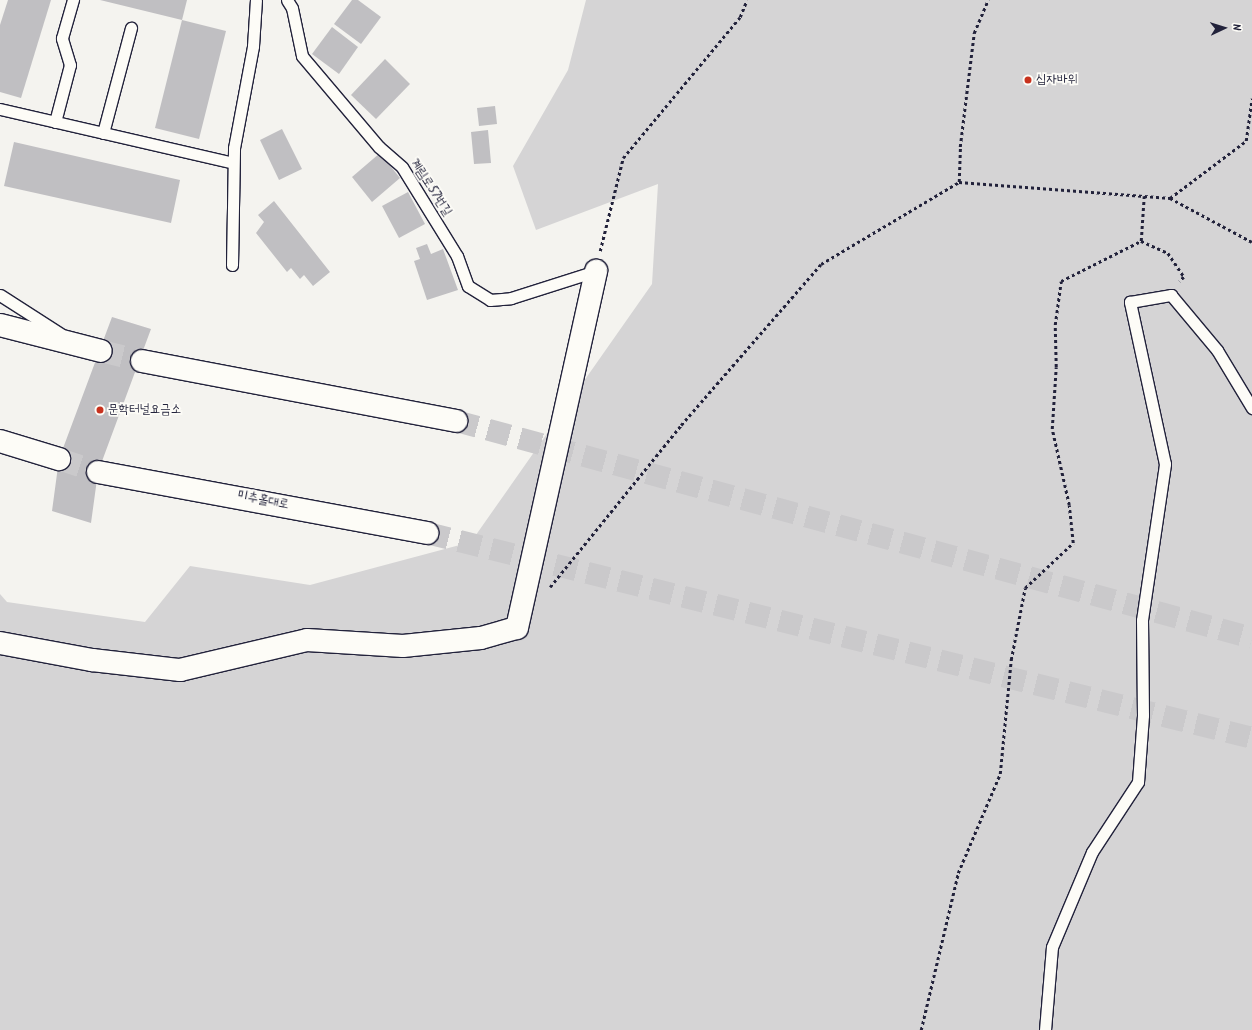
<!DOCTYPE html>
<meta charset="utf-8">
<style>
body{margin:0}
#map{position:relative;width:1252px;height:1030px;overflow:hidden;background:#f4f3ef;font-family:Kalam,"Poor Story",sans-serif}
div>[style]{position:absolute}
.green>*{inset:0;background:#d5d4d5}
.building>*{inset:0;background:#c0bfc2}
.tertiary-tunnel>*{height:22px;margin-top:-11px;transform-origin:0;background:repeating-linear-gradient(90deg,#cac9cb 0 22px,transparent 0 33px)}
.secondary-tunnel>*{height:22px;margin-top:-11px;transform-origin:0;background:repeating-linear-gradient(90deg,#cac9cb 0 22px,transparent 0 33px)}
.path>*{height:2.5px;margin-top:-1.25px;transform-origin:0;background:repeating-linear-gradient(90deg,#22223b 0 3px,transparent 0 6px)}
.roads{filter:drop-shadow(1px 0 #22223b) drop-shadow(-1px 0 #22223b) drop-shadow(0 1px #22223b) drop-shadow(0 -1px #22223b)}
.service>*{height:11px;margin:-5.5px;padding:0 5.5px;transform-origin:5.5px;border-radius:5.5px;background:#fdfcf7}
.minor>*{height:22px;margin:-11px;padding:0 11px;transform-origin:11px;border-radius:11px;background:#fdfcf7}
.secondary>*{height:22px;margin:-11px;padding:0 11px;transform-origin:11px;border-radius:11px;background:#fdfcf7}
.dots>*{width:11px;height:11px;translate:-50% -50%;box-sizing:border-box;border:2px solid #fdfcf7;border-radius:50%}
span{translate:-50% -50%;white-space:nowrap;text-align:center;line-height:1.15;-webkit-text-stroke:3.5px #fdfcf7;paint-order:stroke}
.poi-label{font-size:13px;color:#22223b}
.left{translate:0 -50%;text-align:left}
.street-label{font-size:13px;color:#22223b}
.north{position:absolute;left:1204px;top:8px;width:40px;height:40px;-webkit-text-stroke:3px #fdfcf7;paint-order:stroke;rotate:86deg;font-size:11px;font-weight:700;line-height:16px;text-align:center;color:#22223b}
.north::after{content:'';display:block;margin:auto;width:14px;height:18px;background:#22223b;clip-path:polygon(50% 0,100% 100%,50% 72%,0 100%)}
</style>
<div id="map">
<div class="green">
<i style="clip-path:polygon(586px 0,1252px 0,1252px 1030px,0 1030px,0 594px,7px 602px,145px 622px,190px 566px,310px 585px,471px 542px,652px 284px,658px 184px,536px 230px,513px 166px,568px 70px)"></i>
</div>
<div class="building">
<i style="clip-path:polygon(8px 0,51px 0,21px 98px,0 92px,0 25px)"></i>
<i style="clip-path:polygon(100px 0,187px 0,182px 20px)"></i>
<i style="clip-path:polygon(352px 0,358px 0,381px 17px,361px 44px,334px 24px)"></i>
<i style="clip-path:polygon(182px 20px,226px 31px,199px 139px,155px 128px)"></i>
<i style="clip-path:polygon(332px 27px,358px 47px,339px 74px,312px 54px)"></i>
<i style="clip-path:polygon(385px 59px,410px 84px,376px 119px,351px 95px)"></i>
<i style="clip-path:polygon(495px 106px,497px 124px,479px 126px,477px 108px)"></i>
<i style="clip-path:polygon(282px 129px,302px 169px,279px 180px,260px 140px)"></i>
<i style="clip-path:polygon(488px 130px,491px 163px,474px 164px,471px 132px)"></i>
<i style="clip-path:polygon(14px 142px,180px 180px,171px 223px,4px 186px)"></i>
<i style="clip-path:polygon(380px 153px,400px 178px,372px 202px,352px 177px)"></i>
<i style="clip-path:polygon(408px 192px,425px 224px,399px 238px,382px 206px)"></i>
<i style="clip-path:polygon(274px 201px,330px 272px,313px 286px,304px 275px,300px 279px,291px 268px,287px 272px,256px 233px,264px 222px,258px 215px)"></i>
<i style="clip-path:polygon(427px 244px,431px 254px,443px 249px,458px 290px,427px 300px,414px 261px,420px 259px,416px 248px)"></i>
<i style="clip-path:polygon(112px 317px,151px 329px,98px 472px,91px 523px,52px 511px,59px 459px)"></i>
</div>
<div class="tertiary-tunnel">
<i style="left:101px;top:351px;width:42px;rotate:13.7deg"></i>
<i style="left:59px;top:459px;width:41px;rotate:18.4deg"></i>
</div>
<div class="secondary-tunnel">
<i style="left:456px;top:421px;width:825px;rotate:15.25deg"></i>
<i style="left:427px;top:533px;width:850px;rotate:13.95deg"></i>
</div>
<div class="path">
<i style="left:959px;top:182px;width:35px;rotate:-88deg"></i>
<i style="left:960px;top:147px;width:115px;rotate:-83deg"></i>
<i style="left:974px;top:33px;width:36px;rotate:-67deg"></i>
<i style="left:1170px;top:198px;width:95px;rotate:-36.9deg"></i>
<i style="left:1246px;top:141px;width:43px;rotate:-82.1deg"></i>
<i style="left:1141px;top:241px;width:30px;rotate:24deg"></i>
<i style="left:1168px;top:253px;width:29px;rotate:56deg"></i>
<i style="left:1184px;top:277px;width:6px;rotate:135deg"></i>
<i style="left:600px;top:251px;width:96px;rotate:-76.1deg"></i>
<i style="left:623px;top:158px;width:183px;rotate:-50.3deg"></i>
<i style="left:740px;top:17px;width:18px;rotate:-68deg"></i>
<i style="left:550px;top:587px;width:208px;rotate:-51deg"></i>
<i style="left:681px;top:425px;width:213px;rotate:-49deg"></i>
<i style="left:821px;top:264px;width:161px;rotate:-30.7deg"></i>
<i style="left:959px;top:182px;width:212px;rotate:4.3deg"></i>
<i style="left:1170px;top:198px;width:93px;rotate:28.2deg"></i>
<i style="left:921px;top:1030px;width:161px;rotate:-76.7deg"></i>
<i style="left:958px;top:873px;width:108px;rotate:-67deg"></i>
<i style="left:1000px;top:774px;width:115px;rotate:-84.5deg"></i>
<i style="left:1011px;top:660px;width:73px;rotate:-79deg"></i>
<i style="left:1025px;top:588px;width:66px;rotate:-43.2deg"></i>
<i style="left:1073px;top:543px;width:38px;rotate:-96deg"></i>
<i style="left:1069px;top:505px;width:78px;rotate:-102.6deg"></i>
<i style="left:1052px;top:429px;width:62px;rotate:-86.3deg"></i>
<i style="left:1056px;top:367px;width:42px;rotate:-91.4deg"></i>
<i style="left:1055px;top:325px;width:44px;rotate:-82.2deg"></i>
<i style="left:1061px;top:281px;width:89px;rotate:-26.6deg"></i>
<i style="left:1141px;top:241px;width:45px;rotate:-86.2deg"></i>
</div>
<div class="roads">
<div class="service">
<i style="left:287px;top:0;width:9px;rotate:58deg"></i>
<i style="left:292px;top:8px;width:49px;rotate:78.2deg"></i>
<i style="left:302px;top:56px;width:119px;rotate:49.8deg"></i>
<i style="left:379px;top:147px;width:30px;rotate:41deg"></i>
<i style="left:402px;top:167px;width:105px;rotate:58.3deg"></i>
<i style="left:457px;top:256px;width:32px;rotate:70deg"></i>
<i style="left:468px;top:286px;width:26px;rotate:32deg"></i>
<i style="left:490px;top:300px;width:21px;rotate:-5deg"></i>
<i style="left:511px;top:298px;width:89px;rotate:-17.6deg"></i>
<i style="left:0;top:109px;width:239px;rotate:13deg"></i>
<i style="left:55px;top:122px;width:59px;rotate:-75.3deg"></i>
<i style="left:70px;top:65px;width:28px;rotate:-107deg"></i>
<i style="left:62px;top:38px;width:40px;rotate:-74deg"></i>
<i style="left:103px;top:133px;width:109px;rotate:-75.1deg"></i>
<i style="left:232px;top:265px;width:117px;rotate:-89deg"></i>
<i style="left:234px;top:148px;width:104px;rotate:-79.4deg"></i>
<i style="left:253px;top:46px;width:46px;rotate:-86.3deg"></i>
<i style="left:0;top:295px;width:72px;rotate:32.6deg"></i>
<i style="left:1045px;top:1030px;width:83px;rotate:-85.2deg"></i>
<i style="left:1052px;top:947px;width:103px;rotate:-67.2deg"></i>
<i style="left:1092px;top:852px;width:84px;rotate:-56.7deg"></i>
<i style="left:1138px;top:782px;width:67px;rotate:-85.7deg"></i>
<i style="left:1143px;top:715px;width:95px;rotate:-90.6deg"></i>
<i style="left:1142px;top:620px;width:158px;rotate:-81.6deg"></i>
<i style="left:1165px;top:464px;width:166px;rotate:-102.2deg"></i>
<i style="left:1130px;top:302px;width:42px;rotate:-9.7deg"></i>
<i style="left:1171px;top:295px;width:72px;rotate:50.1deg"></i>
<i style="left:1217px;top:350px;width:68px;rotate:58.9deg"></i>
</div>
<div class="minor">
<i style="left:0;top:643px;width:94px;rotate:10.5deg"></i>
<i style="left:92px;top:660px;width:89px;rotate:6.5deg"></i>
<i style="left:180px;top:670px;width:130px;rotate:-13.3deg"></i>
<i style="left:307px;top:640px;width:96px;rotate:3.6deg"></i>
<i style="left:403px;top:646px;width:78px;rotate:-5.9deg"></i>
<i style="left:481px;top:638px;width:37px;rotate:-16deg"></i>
<i style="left:517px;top:628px;width:366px;rotate:-77.5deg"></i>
</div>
<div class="secondary">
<i style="left:0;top:325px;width:104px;rotate:14.4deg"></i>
<i style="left:142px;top:361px;width:320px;rotate:10.8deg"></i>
<i style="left:0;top:441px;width:62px;rotate:17deg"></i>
<i style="left:98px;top:472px;width:335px;rotate:10.5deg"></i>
</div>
</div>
<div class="dots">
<i style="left:1028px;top:80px;background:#c8321e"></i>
<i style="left:100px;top:410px;background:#c8321e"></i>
</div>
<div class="poi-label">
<span class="left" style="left:1036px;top:80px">십자바위</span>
<span class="left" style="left:108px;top:410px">문학터널요금소</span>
</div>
<div class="street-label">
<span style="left:430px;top:188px;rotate:57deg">계림로57번길</span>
<span style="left:263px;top:501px;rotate:11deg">미추홀대로</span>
</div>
<div class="north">N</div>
</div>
